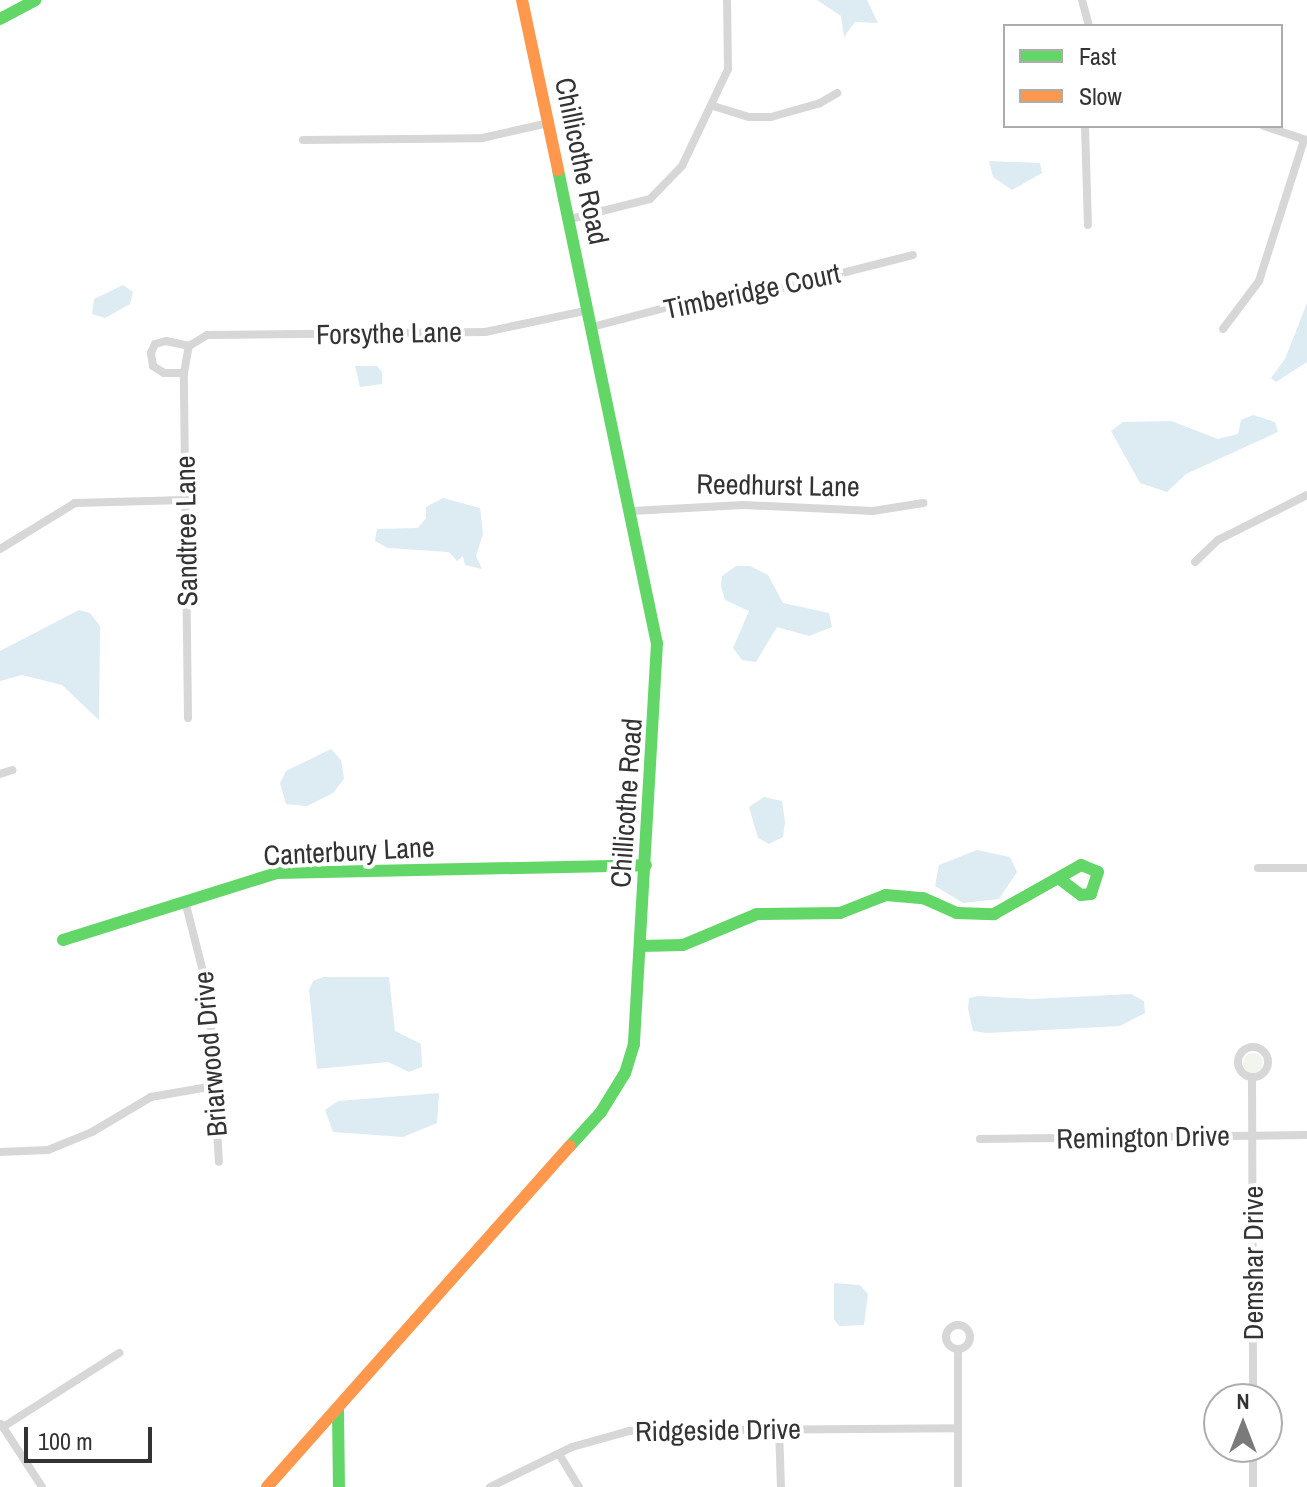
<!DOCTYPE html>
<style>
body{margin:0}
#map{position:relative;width:1307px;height:1487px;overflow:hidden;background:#fff;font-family:"Archivo Narrow",sans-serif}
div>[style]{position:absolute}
.green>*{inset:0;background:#f1f5ed}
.round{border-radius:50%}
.water>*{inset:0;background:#ddebf3}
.street>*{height:8px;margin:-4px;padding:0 4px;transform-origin:4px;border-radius:4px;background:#d7d7d7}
.street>.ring{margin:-4px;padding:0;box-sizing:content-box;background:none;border:8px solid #d7d7d7;border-radius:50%}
.fast>*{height:12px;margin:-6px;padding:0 6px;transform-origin:6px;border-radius:6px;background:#63d668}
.slow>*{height:12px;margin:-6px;padding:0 6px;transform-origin:6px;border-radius:6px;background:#ff974d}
span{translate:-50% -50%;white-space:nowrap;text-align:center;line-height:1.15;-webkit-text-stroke:8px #fff;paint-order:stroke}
.street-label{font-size:28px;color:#333}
.legend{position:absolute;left:1003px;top:24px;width:280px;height:104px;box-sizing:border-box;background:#fff;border:2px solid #adadad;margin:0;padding:10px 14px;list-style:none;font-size:24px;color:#333}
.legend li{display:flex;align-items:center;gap:16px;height:40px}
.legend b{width:40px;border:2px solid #adadad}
.north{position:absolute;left:1203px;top:1383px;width:80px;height:80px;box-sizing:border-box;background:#fff;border:2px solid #adadad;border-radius:50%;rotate:0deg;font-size:22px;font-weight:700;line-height:32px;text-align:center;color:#333}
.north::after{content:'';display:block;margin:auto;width:28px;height:36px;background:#7a7a7a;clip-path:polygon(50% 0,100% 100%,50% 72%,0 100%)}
.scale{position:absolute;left:24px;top:1427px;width:128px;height:36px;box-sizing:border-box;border:4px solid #333;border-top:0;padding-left:10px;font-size:24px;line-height:28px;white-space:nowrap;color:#333;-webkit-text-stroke:6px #fff;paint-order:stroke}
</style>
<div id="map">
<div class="green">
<i class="round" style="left:1243px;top:1053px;width:20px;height:20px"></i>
</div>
<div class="water">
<i style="clip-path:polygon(817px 0,867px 0,878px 23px,855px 22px,844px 37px,841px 16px)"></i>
<i style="clip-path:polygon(989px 161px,1040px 163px,1042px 173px,1012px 190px,993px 177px)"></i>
<i style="clip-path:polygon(123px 285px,133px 292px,130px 304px,105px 318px,92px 314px,94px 299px)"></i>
<i style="clip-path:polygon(1307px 303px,1307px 362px,1276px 382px,1271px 378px,1285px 359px)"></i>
<i style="clip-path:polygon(355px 366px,377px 366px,382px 372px,382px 384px,360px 387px)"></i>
<i style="clip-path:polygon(1253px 415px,1275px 422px,1278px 432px,1186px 474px,1167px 492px,1140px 483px,1111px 431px,1123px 422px,1171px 421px,1218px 439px,1238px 434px,1241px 420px)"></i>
<i style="clip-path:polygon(443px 498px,480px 508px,483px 534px,476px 556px,482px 569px,465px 565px,463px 556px,457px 561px,449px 552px,388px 548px,375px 541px,377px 529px,418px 528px,426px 518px,426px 507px)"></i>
<i style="clip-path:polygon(736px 566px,750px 566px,768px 575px,783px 603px,829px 613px,832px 627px,809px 636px,777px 627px,756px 662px,742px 660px,733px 648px,749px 611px,725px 600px,721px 586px,722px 576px)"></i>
<i style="clip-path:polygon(79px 610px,90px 613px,100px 626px,99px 720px,62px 685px,22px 675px,0 681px,0 651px)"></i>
<i style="clip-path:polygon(331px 749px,341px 760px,344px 779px,333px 793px,307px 806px,286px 804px,280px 783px,286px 771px)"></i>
<i style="clip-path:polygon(764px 797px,782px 801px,785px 822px,783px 837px,769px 844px,758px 838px,749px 807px)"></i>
<i style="clip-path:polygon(977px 850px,1010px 857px,1017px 872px,999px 899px,963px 903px,935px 886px,939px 865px)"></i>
<i style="clip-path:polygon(323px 977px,389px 977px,395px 1031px,421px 1044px,422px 1067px,409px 1072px,388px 1062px,317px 1069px,309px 990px,313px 981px)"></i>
<i style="clip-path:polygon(1131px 994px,1144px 1001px,1145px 1013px,1120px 1026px,987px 1033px,973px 1031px,968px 1009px,969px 998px,978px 996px,1032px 999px)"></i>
<i style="clip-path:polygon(439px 1093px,437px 1123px,403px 1137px,333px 1132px,325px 1110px,338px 1101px)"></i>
<i style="clip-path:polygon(834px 1283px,860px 1285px,868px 1294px,864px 1325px,839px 1326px,834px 1319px)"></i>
</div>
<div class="street">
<i style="left:1082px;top:0;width:27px;rotate:75deg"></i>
<i style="left:713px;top:106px;width:38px;rotate:17deg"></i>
<i style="left:749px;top:117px;width:22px"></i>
<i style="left:771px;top:117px;width:51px;rotate:-15.9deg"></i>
<i style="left:820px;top:103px;width:20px;rotate:-30deg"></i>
<i style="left:1085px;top:126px;width:99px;rotate:88.3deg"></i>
<i style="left:1264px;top:126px;width:44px;rotate:18.4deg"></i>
<i style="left:303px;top:140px;width:179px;rotate:-0.6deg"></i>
<i style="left:482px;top:138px;width:69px;rotate:-12.6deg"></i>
<i style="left:570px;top:219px;width:82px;rotate:-14deg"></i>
<i style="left:650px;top:199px;width:46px;rotate:-45.9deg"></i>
<i style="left:682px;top:166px;width:107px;rotate:-64.6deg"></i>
<i style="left:728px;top:69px;width:69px;rotate:-90.8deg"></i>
<i style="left:592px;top:327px;width:111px;rotate:-14.7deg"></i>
<i style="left:699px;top:299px;width:49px;rotate:-2.3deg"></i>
<i style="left:748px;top:297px;width:170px;rotate:-14.3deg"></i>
<i style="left:1223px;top:329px;width:60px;rotate:-53.1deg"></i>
<i style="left:1259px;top:281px;width:148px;rotate:-72.3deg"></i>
<i style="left:189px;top:346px;width:21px;rotate:-31deg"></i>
<i style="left:207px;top:335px;width:278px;rotate:-0.6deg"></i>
<i style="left:485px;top:332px;width:106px;rotate:-11.9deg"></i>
<i style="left:184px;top:373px;width:20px;rotate:180deg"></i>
<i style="left:164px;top:373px;width:13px;rotate:-148deg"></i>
<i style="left:153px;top:366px;width:13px;rotate:-99deg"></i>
<i style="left:151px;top:353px;width:10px;rotate:-66deg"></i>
<i style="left:155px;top:344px;width:11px;rotate:-15deg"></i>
<i style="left:166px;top:341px;width:24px;rotate:12deg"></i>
<i style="left:632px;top:511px;width:111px;rotate:-3.1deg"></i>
<i style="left:743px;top:505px;width:130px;rotate:2.6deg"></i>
<i style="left:873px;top:511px;width:51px;rotate:-9.1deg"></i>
<i style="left:0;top:549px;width:88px;rotate:-31.5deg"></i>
<i style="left:75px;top:503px;width:110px;rotate:-1.6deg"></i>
<i style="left:1195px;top:562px;width:32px;rotate:-44deg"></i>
<i style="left:1218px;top:540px;width:100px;rotate:-26.8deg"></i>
<i style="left:188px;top:718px;width:345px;rotate:-90.7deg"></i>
<i style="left:184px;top:373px;width:27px;rotate:-80deg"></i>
<i style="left:0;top:774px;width:13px;rotate:-18deg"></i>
<i style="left:1258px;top:868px;width:49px"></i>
<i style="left:185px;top:901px;width:97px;rotate:75.7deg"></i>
<i style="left:209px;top:995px;width:167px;rotate:86.6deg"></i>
<i class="ring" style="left:1238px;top:1047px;width:22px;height:22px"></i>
<i style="left:1252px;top:1079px;width:320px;rotate:89.8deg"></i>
<i style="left:980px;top:1139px;width:327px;rotate:-0.7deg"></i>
<i style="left:0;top:1152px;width:48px;rotate:-2.4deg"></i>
<i style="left:48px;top:1150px;width:48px;rotate:-22.2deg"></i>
<i style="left:92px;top:1132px;width:69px;rotate:-30.7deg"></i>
<i style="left:151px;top:1097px;width:64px;rotate:-9.9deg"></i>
<i class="ring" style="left:946px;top:1325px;width:16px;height:16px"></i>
<i style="left:958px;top:1349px;width:138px;rotate:90deg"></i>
<i style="left:1px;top:1424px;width:75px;rotate:56.9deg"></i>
<i style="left:3px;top:1427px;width:138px;rotate:-32.5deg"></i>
<i style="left:779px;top:1428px;width:59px;rotate:88.1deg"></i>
<i style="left:559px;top:1454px;width:39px;rotate:59deg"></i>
<i style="left:490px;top:1487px;width:91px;rotate:-26deg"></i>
<i style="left:572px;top:1447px;width:59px;rotate:-15.7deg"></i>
<i style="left:629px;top:1431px;width:329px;rotate:-0.5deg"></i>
<i style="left:1253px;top:1487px;width:40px;rotate:-90deg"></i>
</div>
<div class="fast">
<i style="left:0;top:19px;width:40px;rotate:-28deg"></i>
<i style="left:558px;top:170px;width:483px;rotate:78.2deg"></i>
<i style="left:657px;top:643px;width:402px;rotate:93.3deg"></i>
<i style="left:634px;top:1044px;width:30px;rotate:107deg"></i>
<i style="left:625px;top:1073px;width:46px;rotate:121.6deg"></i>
<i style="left:601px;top:1112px;width:46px;rotate:132.4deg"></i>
<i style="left:63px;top:940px;width:224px;rotate:-17.4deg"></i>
<i style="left:277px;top:873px;width:369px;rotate:-1.2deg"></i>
<i style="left:641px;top:946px;width:42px;rotate:-1.4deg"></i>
<i style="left:683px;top:945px;width:80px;rotate:-22.7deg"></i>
<i style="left:757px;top:914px;width:83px;rotate:-0.7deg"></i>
<i style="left:840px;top:913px;width:49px;rotate:-21.4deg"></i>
<i style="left:886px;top:895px;width:37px;rotate:5deg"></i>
<i style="left:923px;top:898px;width:37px;rotate:24deg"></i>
<i style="left:957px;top:913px;width:37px;rotate:2deg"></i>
<i style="left:994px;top:914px;width:100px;rotate:-29.4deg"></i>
<i style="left:1081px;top:865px;width:18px;rotate:22deg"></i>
<i style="left:1098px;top:872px;width:23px;rotate:108deg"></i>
<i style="left:1091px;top:894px;width:10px;rotate:174deg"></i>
<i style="left:1081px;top:895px;width:25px;rotate:-143deg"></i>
<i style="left:338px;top:1409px;width:78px;rotate:89.3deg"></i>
</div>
<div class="slow">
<i style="left:522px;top:0;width:174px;rotate:78deg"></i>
<i style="left:267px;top:1487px;width:456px;rotate:-48.4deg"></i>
</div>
<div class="street-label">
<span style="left:582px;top:161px;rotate:78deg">Chillicothe Road</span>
<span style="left:752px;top:291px;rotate:-12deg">Timberidge Court</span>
<span style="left:389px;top:333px;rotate:-1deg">Forsythe Lane</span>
<span style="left:778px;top:485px;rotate:1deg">Reedhurst Lane</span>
<span style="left:186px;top:531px;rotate:-91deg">Sandtree Lane</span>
<span style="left:626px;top:803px;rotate:-86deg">Chillicothe Road</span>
<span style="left:349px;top:851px;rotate:-3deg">Canterbury Lane</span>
<span style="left:210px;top:1054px;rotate:-95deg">Briarwood Drive</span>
<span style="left:1143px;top:1137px;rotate:-1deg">Remington Drive</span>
<span style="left:1253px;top:1263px;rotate:-90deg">Demshar Drive</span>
<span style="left:718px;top:1430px;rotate:-1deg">Ridgeside Drive</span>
</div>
<ul class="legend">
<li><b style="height:10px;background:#63d668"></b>Fast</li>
<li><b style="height:10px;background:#ff974d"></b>Slow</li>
</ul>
<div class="north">N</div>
<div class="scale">100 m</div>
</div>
